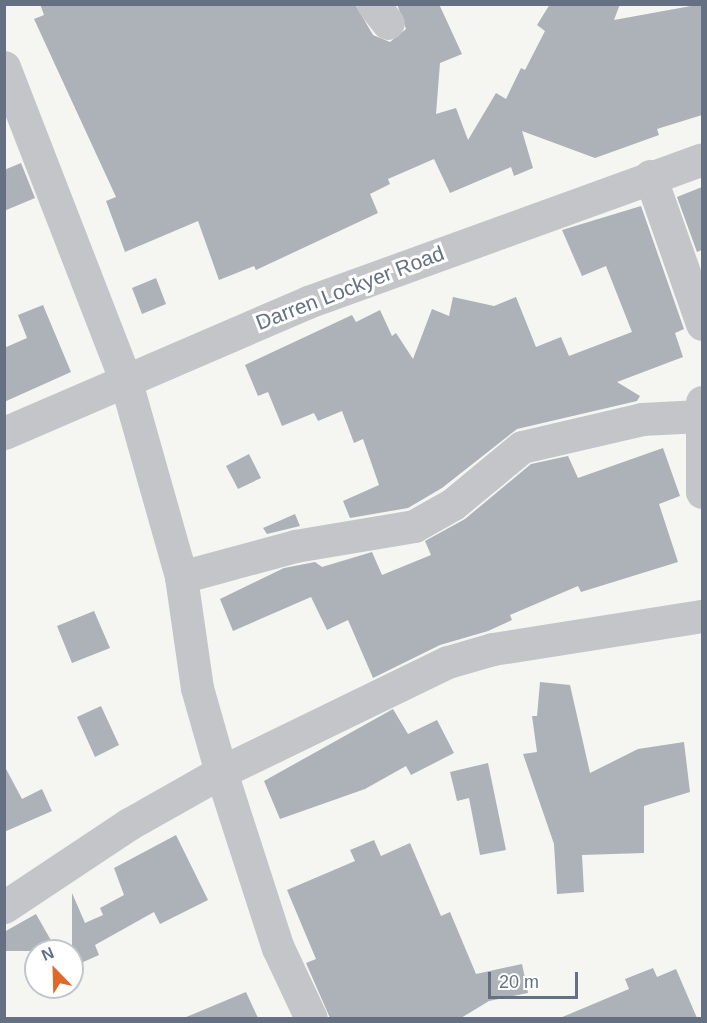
<!DOCTYPE html>
<style>
body{margin:0}
#map{position:relative;width:707px;height:1023px;overflow:hidden;background:#f5f5f2;font-family:Helvetica,sans-serif}
div>[style]{position:absolute}
.building>*{inset:0;background:#acb2b8}
.minor>*{height:33px;margin:-16.5px;padding:0 16.5px;transform-origin:16.5px;border-radius:16.5px;background:#c3c5c9}
span{translate:-50% -50%;white-space:nowrap;text-align:center;line-height:1.15;-webkit-text-stroke:6px #fff;paint-order:stroke}
.street-label{font-size:21px;color:#657182}
.frame{position:absolute;inset:0;border:6px solid #657182;pointer-events:none}
.north{position:absolute;left:24px;top:939px;width:60px;height:60px;box-sizing:border-box;background:#fff;border:2px solid #c1c6cd;border-radius:50%;rotate:337deg;font-size:16px;font-weight:700;line-height:24px;text-align:center;color:#657182}
.north::after{content:'';display:block;margin:auto;width:21px;height:27px;background:#de6929;clip-path:polygon(50% 0,100% 100%,50% 72%,0 100%)}
.scale{position:absolute;left:488px;top:972px;width:90px;height:27px;box-sizing:border-box;border:3px solid #657182;border-top:0;padding-left:8px;font-size:18px;line-height:21px;white-space:nowrap;color:#657182;-webkit-text-stroke:4px #fff;paint-order:stroke}
</style>
<div id="map">
<div class="building">
<i style="clip-path:polygon(40px 4px,355px 4px,373px 35px,390px 42px,406px 29px,397px 4px,439px 4px,462px 54px,440px 63px,436px 114px,456px 108px,468px 140px,496px 93px,506px 99px,521px 68px,525px 70px,545px 31px,537px 25px,550px 4px,620px 4px,614px 20px,702px 4px,702px 115px,657px 129px,659px 135px,595px 158px,522px 131px,533px 168px,514px 176px,511px 167px,450px 193px,434px 159px,388px 179px,390px 184px,370px 194px,378px 213px,256px 270px,254px 266px,219px 280px,198px 221px,125px 252px,106px 201px,116px 197px,34px 19px,44px 15px)"></i>
<i style="clip-path:polygon(21px 163px,35px 198px,4px 211px,4px 170px)"></i>
<i style="clip-path:polygon(702px 187px,702px 250px,697px 252px,677px 197px)"></i>
<i style="clip-path:polygon(641px 206px,684px 329px,675px 333px,683px 357px,617px 382px,640px 396px,637px 401px,517px 429px,442px 488px,408px 508px,350px 518px,343px 501px,379px 485px,363px 439px,354px 443px,342px 411px,318px 421px,314px 413px,282px 426px,268px 392px,258px 396px,245px 365px,352px 315px,356px 322px,380px 310px,392px 336px,396px 333px,413px 359px,432px 309px,449px 316px,453px 297px,494px 306px,516px 297px,536px 347px,561px 337px,569px 356px,632px 332px,606px 266px,582px 276px,562px 230px)"></i>
<i style="clip-path:polygon(156px 278px,166px 304px,142px 314px,132px 288px)"></i>
<i style="clip-path:polygon(43px 305px,71px 372px,4px 402px,4px 348px,27px 338px,18px 315px)"></i>
<i style="clip-path:polygon(663px 448px,680px 496px,659px 504px,678px 562px,581px 592px,578px 586px,510px 615px,512px 620px,488px 631px,440px 645px,373px 678px,348px 620px,327px 630px,311px 597px,233px 631px,220px 599px,284px 568px,315px 562px,322px 567px,372px 552px,382px 575px,431px 555px,425px 541px,465px 519px,531px 464px,568px 456px,578px 478px)"></i>
<i style="clip-path:polygon(249px 454px,261px 478px,238px 489px,226px 466px)"></i>
<i style="clip-path:polygon(295px 514px,300px 526px,267px 534px,263px 528px)"></i>
<i style="clip-path:polygon(94px 611px,110px 648px,72px 663px,57px 626px)"></i>
<i style="clip-path:polygon(540px 682px,570px 685px,590px 773px,638px 749px,684px 742px,690px 792px,644px 806px,644px 853px,582px 855px,584px 892px,557px 894px,554px 844px,523px 754px,537px 752px,532px 716px,537px 716px)"></i>
<i style="clip-path:polygon(101px 706px,119px 745px,95px 757px,77px 717px)"></i>
<i style="clip-path:polygon(393px 709px,408px 734px,437px 720px,454px 753px,411px 775px,406px 766px,365px 789px,280px 819px,264px 781px)"></i>
<i style="clip-path:polygon(488px 763px,506px 850px,480px 855px,469px 798px,457px 801px,450px 772px)"></i>
<i style="clip-path:polygon(4px 765px,22px 799px,42px 789px,52px 811px,4px 832px)"></i>
<i style="clip-path:polygon(176px 835px,208px 900px,160px 924px,154px 912px,95px 945px,99px 955px,72px 967px,72px 893px,85px 923px,103px 915px,100px 908px,124px 895px,114px 868px)"></i>
<i style="clip-path:polygon(374px 840px,381px 856px,410px 843px,441px 916px,450px 912px,476px 974px,522px 964px,528px 993px,489px 1001px,461px 1018px,330px 1018px,306px 963px,316px 959px,287px 890px,355px 861px,350px 850px)"></i>
<i style="clip-path:polygon(36px 914px,57px 951px,4px 951px,4px 932px)"></i>
<i style="clip-path:polygon(653px 968px,657px 977px,676px 969px,697px 1018px,560px 1018px,629px 989px,625px 979px)"></i>
<i style="clip-path:polygon(246px 992px,258px 1018px,184px 1018px)"></i>
</div>
<div class="minor">
<i style="left:373px;top:4px;width:24px;rotate:52deg"></i>
<i style="left:4px;top:67px;width:338px;rotate:68.8deg"></i>
<i style="left:126px;top:382px;width:203px;rotate:74.2deg"></i>
<i style="left:181px;top:577px;width:112px;rotate:81.8deg"></i>
<i style="left:197px;top:688px;width:87px;rotate:74.1deg"></i>
<i style="left:221px;top:772px;width:185px;rotate:72.1deg"></i>
<i style="left:278px;top:948px;width:77px;rotate:64.8deg"></i>
<i style="left:650px;top:176px;width:157px;rotate:70.6deg"></i>
<i style="left:702px;top:402px;width:90px;rotate:90deg"></i>
<i style="left:4px;top:433px;width:331px;rotate:-23.3deg"></i>
<i style="left:308px;top:302px;width:419px;rotate:-19.9deg"></i>
<i style="left:181px;top:577px;width:118px;rotate:-15.2deg"></i>
<i style="left:295px;top:546px;width:121px;rotate:-9.5deg"></i>
<i style="left:414px;top:526px;width:45px;rotate:-29.4deg"></i>
<i style="left:453px;top:504px;width:89px;rotate:-39.6deg"></i>
<i style="left:522px;top:447px;width:123px;rotate:-13.1deg"></i>
<i style="left:642px;top:419px;width:58px;rotate:-3deg"></i>
<i style="left:4px;top:907px;width:150px;rotate:-33.6deg"></i>
<i style="left:129px;top:824px;width:106px;rotate:-29.5deg"></i>
<i style="left:221px;top:772px;width:252px;rotate:-25.9deg"></i>
<i style="left:448px;top:662px;width:47px;rotate:-16.1deg"></i>
<i style="left:493px;top:649px;width:212px;rotate:-9deg"></i>
</div>
<div class="street-label">
<span style="left:350px;top:288px;rotate:-21deg">Darren Lockyer Road</span>
</div>
<div class="frame"></div>
<div class="north">N</div>
<div class="scale">20 m</div>
</div>
